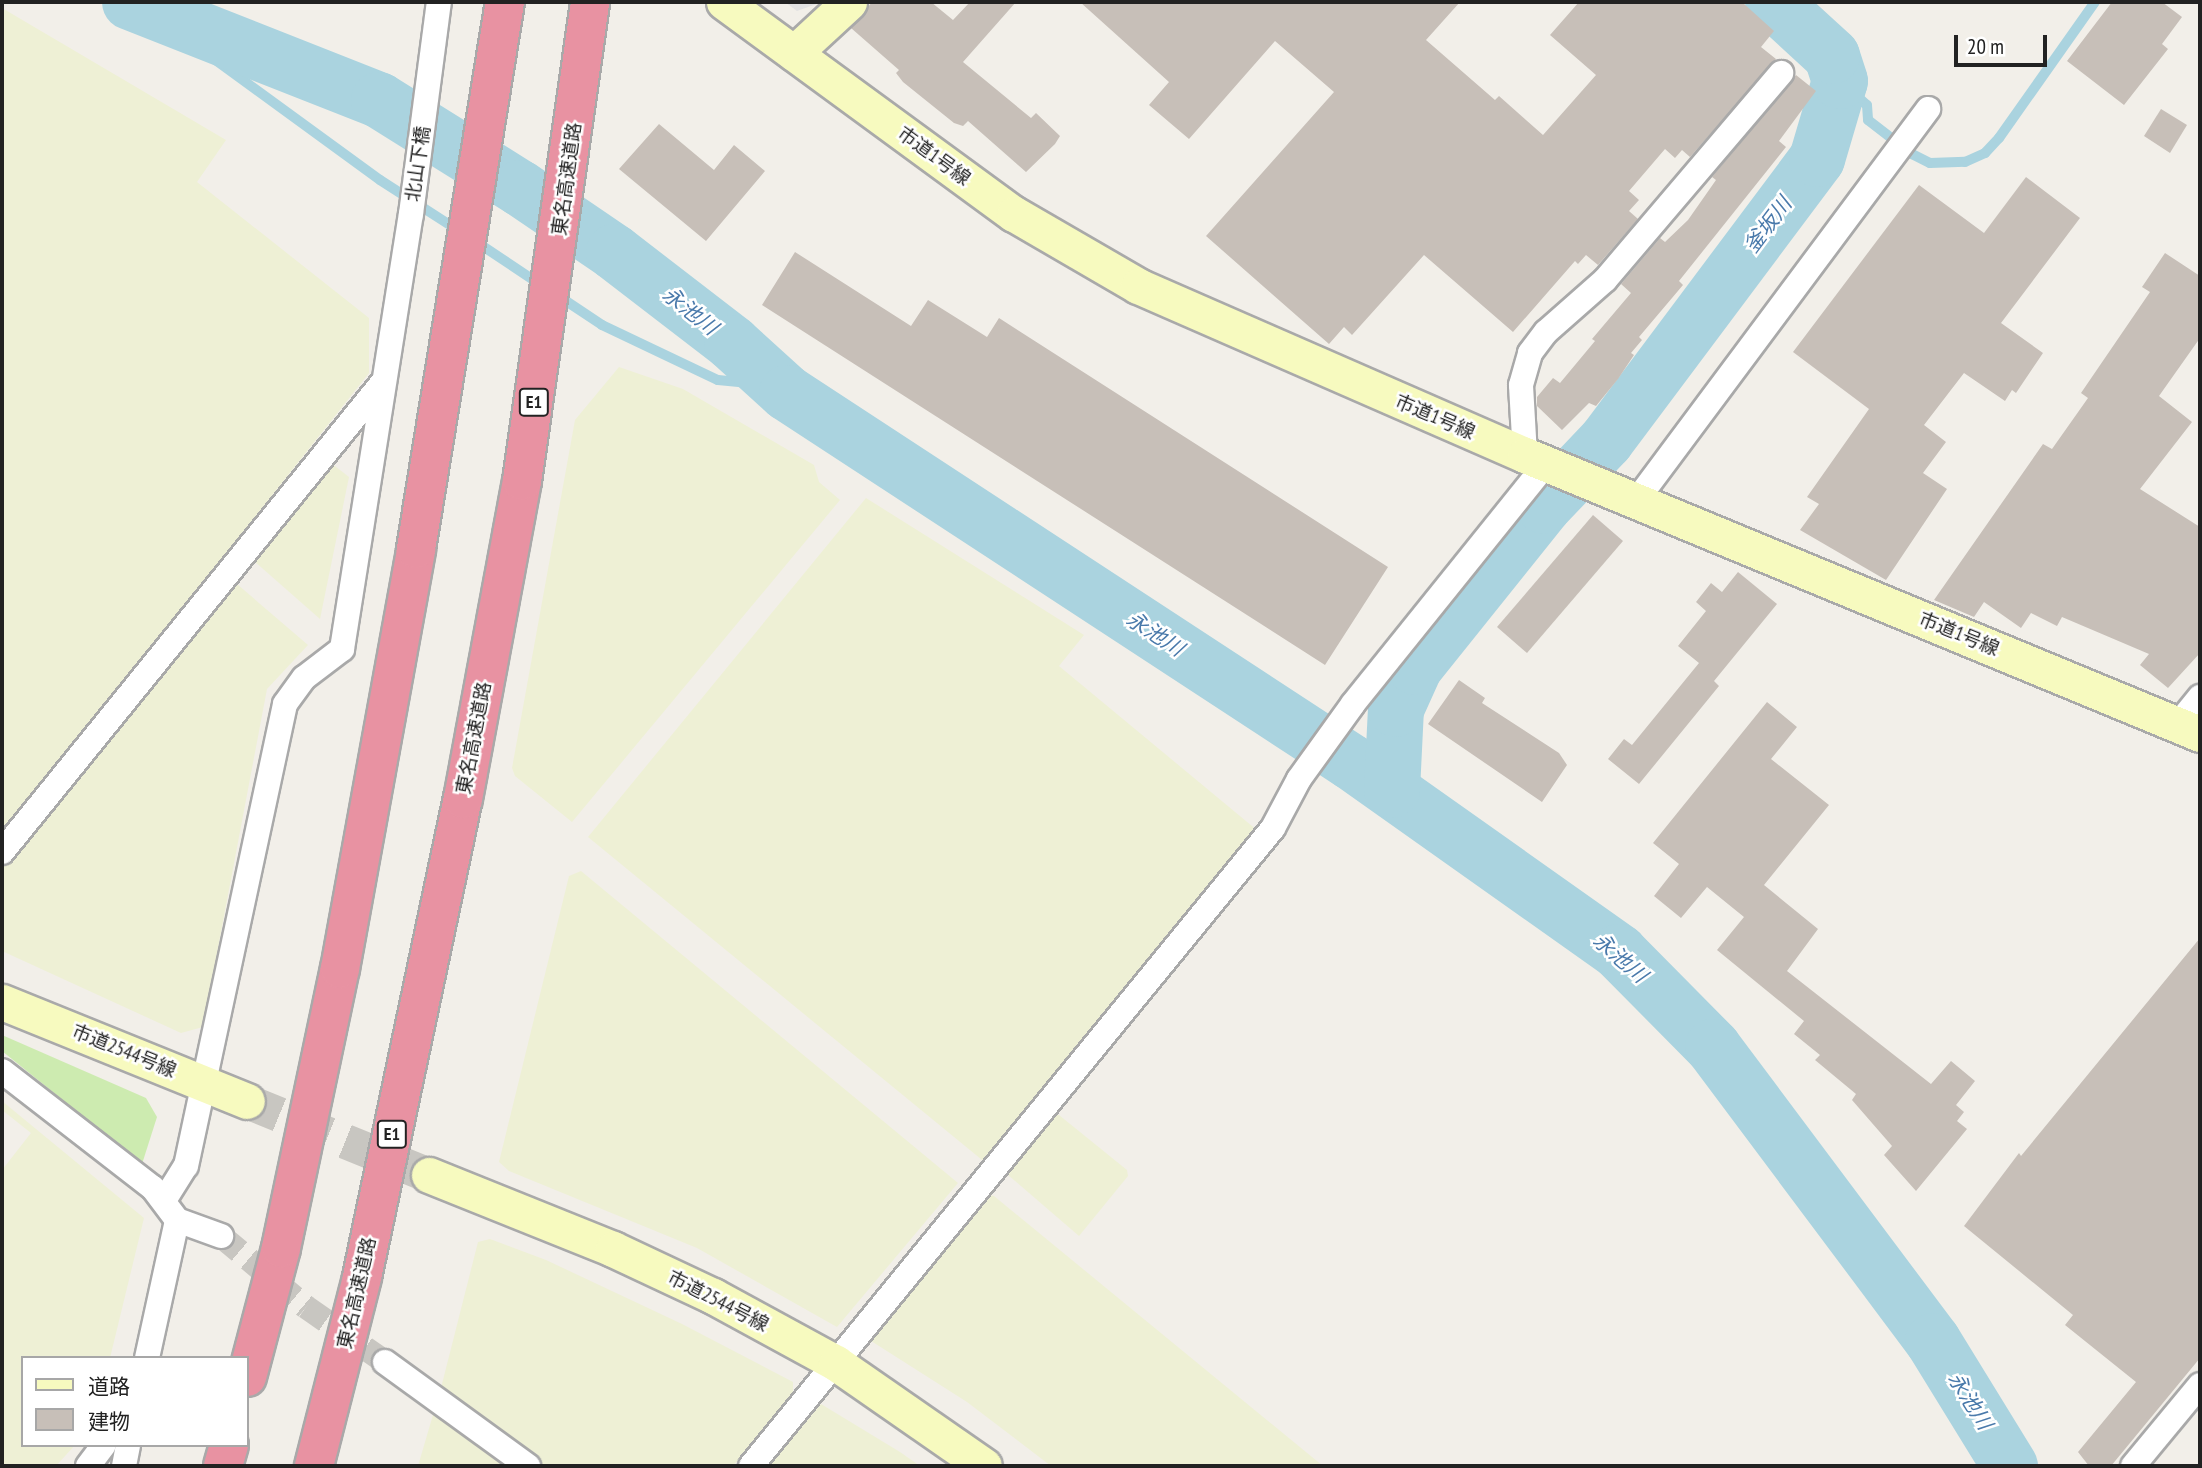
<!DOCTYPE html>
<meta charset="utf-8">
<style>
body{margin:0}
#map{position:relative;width:2202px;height:1468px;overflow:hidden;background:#f2efe9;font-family:"PT Sans Narrow","Noto Sans JP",sans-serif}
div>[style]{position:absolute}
.farmland>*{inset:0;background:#eef0d5}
.grass>*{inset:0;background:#cdebb0}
.parking>*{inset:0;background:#e2e2e2}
.stream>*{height:10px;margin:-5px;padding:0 5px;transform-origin:5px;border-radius:5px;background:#aad3df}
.river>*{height:56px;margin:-28px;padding:0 28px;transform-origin:28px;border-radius:28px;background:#aad3df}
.building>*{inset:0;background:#c7bfb8}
.street-tunnel>*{height:24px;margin-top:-12px;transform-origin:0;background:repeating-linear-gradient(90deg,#c8c6c1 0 24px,transparent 0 36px)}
.secondary-tunnel>*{height:35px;margin-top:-17.5px;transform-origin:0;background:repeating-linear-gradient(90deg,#c8c6c1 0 35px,transparent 0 53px)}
.roads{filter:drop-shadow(2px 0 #a9a9a9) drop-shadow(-2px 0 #a9a9a9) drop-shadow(0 2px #a9a9a9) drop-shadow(0 -2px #a9a9a9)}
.street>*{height:24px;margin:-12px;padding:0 12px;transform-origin:12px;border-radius:12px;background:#fff}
.secondary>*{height:35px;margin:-17.5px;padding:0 17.5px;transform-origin:17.5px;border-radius:17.5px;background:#f7fabf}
.highway>*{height:38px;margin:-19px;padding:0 19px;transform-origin:19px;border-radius:19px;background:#e892a2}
span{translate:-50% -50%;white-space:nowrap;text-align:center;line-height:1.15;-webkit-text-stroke:5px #fff;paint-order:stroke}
.shield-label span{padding:2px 5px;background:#fff;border:2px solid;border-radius:5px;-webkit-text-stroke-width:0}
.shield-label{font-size:18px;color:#222;font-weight:700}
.street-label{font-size:19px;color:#222}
.water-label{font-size:21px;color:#4a7aab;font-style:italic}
.frame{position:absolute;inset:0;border:4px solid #222;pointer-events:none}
.legend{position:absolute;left:21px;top:1356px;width:228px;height:91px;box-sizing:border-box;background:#fff;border:2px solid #a7a7a7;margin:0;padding:9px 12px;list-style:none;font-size:21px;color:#222}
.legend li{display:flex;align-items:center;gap:14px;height:35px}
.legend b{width:35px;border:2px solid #a7a7a7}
.scale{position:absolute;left:1954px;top:35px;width:93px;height:32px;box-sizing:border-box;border:4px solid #222;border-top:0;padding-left:9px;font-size:21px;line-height:24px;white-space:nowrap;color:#222;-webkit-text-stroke:5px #fff;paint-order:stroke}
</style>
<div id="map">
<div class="farmland">
<i style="clip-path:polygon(2px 8px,226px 140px,197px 182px,369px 318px,369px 373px,216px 566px,308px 645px,267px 689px,203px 1027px,181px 1033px,2px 951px)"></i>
<i style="clip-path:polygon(619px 367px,683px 389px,814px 465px,819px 482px,840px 500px,572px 822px,515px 776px,512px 768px,575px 420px)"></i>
<i style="clip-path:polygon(331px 463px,349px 477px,320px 619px,253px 560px)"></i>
<i style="clip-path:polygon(866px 498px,1084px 635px,1059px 666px,1258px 831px,987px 1164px,588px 837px)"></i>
<i style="clip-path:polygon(581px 871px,958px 1183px,837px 1327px,697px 1248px,509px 1171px,499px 1162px,569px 876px)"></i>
<i style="clip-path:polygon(2px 1101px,144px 1218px,110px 1358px,23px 1358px,23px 1445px,75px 1445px,56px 1466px,2px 1466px,2px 1170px,31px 1133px,2px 1110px)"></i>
<i style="clip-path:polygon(1054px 1115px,1059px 1115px,1127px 1170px,1128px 1176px,1079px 1236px,1008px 1175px)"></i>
<i style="clip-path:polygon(989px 1195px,994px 1196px,1323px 1466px,1051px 1466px,967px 1402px,868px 1339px)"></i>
<i style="clip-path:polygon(490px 1239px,546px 1260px,682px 1324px,793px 1382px,793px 1392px,733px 1466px,539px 1466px,441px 1388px,478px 1242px)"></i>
<i style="clip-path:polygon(821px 1404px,900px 1452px,920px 1466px,769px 1466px)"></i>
<i style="clip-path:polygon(435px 1408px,511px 1466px,418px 1466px)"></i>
</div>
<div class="grass">
<i style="clip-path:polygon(2px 1035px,146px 1098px,157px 1117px,142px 1164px,2px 1051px)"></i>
</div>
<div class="parking">
<i style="clip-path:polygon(785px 2px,822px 2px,797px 11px)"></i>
</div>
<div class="stream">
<i style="left:151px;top:13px;width:283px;rotate:36.1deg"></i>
<i style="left:380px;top:180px;width:94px;rotate:32.8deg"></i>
<i style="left:1840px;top:81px;width:36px;rotate:42deg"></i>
<i style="left:1867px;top:105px;width:15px;rotate:86deg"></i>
<i style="left:1868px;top:120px;width:56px;rotate:37.7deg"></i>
<i style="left:1912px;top:154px;width:20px;rotate:27deg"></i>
<i style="left:1930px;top:163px;width:35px;rotate:-2deg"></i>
<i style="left:1965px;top:162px;width:22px;rotate:-24deg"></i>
<i style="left:1985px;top:153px;width:21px;rotate:-47deg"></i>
<i style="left:1999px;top:138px;width:166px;rotate:-54.8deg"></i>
<i style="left:475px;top:241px;width:79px;rotate:33.7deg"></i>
<i style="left:557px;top:295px;width:54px;rotate:33.7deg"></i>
<i style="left:602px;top:325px;width:128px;rotate:25.4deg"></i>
<i style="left:718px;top:380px;width:60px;rotate:5.7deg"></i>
</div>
<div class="river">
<i style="left:130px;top:2px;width:268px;rotate:21.5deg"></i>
<i style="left:379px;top:100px;width:166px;rotate:32deg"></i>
<i style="left:520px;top:188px;width:114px;rotate:34.2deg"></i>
<i style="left:614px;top:252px;width:149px;rotate:37.6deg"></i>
<i style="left:732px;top:343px;width:74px;rotate:42.3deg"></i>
<i style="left:787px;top:393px;width:674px;rotate:33.19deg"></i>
<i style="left:1351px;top:762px;width:329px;rotate:35.3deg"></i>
<i style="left:1619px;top:952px;width:134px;rotate:45.3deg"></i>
<i style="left:1713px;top:1047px;width:367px;rotate:53.2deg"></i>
<i style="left:1933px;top:1341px;width:147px;rotate:58.4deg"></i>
<i style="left:1392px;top:790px;width:81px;rotate:-87.2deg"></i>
<i style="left:1396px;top:709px;width:46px;rotate:-65.7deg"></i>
<i style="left:1415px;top:667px;width:206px;rotate:-51.3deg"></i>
<i style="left:1544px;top:506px;width:90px;rotate:-46.4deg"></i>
<i style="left:1606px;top:441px;width:352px;rotate:-53.2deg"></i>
<i style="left:1817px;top:159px;width:81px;rotate:-73.6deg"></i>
<i style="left:1840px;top:81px;width:26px;rotate:-108deg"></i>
<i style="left:1832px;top:56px;width:80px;rotate:-137.5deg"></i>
</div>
<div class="building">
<i style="clip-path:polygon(872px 2px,931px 2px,953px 20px,970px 2px,1016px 2px,963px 62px,1031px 118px,1036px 113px,1060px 136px,1055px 144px,1026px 172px,968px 121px,963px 126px,954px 123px,903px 82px,896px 73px,899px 70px,851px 28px)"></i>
<i style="clip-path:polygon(1080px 2px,1460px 2px,1426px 40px,1495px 100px,1499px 96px,1543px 135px,1596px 75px,1550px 35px,1579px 2px,1742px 2px,1774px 31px,1761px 47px,1776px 59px,1690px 157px,1682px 150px,1675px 158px,1665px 149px,1629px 191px,1639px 200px,1629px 211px,1638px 219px,1598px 265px,1586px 255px,1578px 264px,1575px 261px,1513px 332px,1424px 255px,1352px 335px,1344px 327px,1329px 344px,1206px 236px,1334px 92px,1275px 41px,1189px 139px,1149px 105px,1169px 82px)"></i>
<i style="clip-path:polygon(2112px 2px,2162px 2px,2182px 17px,2162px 44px,2168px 49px,2124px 105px,2067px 61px)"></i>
<i style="clip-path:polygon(1796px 75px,1816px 91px,1779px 141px,1786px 147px,1679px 281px,1683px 285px,1639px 337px,1642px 340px,1631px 353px,1634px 355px,1618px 379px,1596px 406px,1589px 403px,1562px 430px,1537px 406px,1537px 397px,1553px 378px,1560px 383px,1595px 341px,1592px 339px,1631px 293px,1621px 284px,1660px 238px,1665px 242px,1688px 220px,1716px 180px,1712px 177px)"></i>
<i style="clip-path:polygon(2161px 109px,2187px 125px,2170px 153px,2144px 136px)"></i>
<i style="clip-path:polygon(659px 124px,714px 170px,734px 145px,765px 171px,706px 241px,619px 169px)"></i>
<i style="clip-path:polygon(2026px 177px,2080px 218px,2001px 323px,2043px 353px,2016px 393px,2012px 390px,2005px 401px,1964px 373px,1924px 425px,1946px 442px,1923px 473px,1947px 489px,1886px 580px,1800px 530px,1819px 504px,1807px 497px,1869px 409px,1793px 352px,1919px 185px,1984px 233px)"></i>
<i style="clip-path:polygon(795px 252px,911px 326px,928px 300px,987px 337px,999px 318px,1388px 567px,1325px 665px,762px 305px)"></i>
<i style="clip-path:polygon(2165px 253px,2200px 276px,2200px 338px,2159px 396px,2192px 422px,2140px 489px,2200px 527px,2200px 653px,2168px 688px,2140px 665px,2149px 654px,2062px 617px,2057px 626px,2031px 613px,2021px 628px,1984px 602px,1974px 617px,1934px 600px,2043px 444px,2052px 449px,2088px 398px,2081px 393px,2150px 292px,2142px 287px)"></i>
<i style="clip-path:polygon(1593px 515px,1623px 541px,1527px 653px,1497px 627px)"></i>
<i style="clip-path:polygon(1738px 572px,1777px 604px,1714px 681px,1719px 686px,1639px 784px,1608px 759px,1624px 739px,1632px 745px,1699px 663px,1678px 646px,1706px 611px,1696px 602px,1711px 583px,1722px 592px)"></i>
<i style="clip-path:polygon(1459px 680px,1485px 698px,1482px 703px,1559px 753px,1567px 765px,1542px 802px,1428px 724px)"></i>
<i style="clip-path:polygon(1767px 702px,1797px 727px,1771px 759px,1829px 805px,1764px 885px,1818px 929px,1787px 971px,1931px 1084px,1951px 1061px,1975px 1081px,1956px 1105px,1964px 1112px,1957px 1121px,1967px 1129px,1916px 1191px,1884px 1155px,1892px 1146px,1852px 1100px,1856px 1094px,1815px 1060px,1820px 1055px,1794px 1034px,1804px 1021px,1717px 950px,1744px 917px,1707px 887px,1681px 918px,1654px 896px,1679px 864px,1653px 843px)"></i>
<i style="clip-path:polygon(2200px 938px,2200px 1358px,2111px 1466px,2089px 1466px,2078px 1452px,2136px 1382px,2065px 1325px,2073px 1315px,1964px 1226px,2019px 1153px,2021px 1156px)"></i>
</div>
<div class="street-tunnel">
<i style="left:221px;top:1236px;width:111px;rotate:39.9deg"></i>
<i style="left:306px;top:1307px;width:96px;rotate:34.8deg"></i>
</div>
<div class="secondary-tunnel">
<i style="left:247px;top:1101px;width:196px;rotate:22.1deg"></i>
</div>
<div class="roads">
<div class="street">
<i style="left:1525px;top:455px;width:70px;rotate:-93.3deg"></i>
<i style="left:1521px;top:385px;width:33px;rotate:-74deg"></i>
<i style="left:1530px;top:353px;width:26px;rotate:-53deg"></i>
<i style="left:1546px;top:332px;width:79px;rotate:-41.4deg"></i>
<i style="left:1605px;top:280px;width:272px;rotate:-49.6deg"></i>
<i style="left:1636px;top:501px;width:489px;rotate:-53.3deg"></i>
<i style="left:2178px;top:724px;width:35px;rotate:-51deg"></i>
<i style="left:2px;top:852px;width:605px;rotate:-50.97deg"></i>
<i style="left:2px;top:1071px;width:191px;rotate:37.8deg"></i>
<i style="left:153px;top:1188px;width:40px;rotate:53deg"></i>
<i style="left:177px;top:1220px;width:47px;rotate:20deg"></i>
<i style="left:165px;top:1199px;width:39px;rotate:-58deg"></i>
<i style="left:186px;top:1166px;width:472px;rotate:-77.9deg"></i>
<i style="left:285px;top:704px;width:32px;rotate:-54deg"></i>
<i style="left:304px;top:678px;width:48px;rotate:-37.3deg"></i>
<i style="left:342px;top:649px;width:440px;rotate:-81deg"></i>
<i style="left:411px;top:214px;width:214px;rotate:-82.5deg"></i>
<i style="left:147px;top:1358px;width:141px;rotate:-77.7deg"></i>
<i style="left:385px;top:1362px;width:177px;rotate:36deg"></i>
<i style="left:88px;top:1466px;width:26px;rotate:-53deg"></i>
<i style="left:124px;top:1466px;width:21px;rotate:-79deg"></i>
<i style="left:751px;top:1466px;width:824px;rotate:-50.71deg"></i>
<i style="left:1273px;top:828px;width:55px;rotate:-62deg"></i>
<i style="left:1299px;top:779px;width:92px;rotate:-54.2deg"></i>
<i style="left:1353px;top:704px;width:308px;rotate:-51.2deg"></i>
<i style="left:2133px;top:1466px;width:105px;rotate:-50.4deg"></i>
</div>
<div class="secondary">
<i style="left:724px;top:2px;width:359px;rotate:36.2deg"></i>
<i style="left:1014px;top:214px;width:143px;rotate:30.1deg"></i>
<i style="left:1138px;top:286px;width:422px;rotate:23.6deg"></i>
<i style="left:1525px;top:455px;width:730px;rotate:22.46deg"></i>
<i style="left:794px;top:53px;width:75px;rotate:-42.8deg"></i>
<i style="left:2px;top:1002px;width:264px;rotate:22deg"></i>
<i style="left:429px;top:1175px;width:198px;rotate:21.9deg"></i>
<i style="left:613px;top:1249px;width:110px;rotate:25.2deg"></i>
<i style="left:713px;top:1296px;width:140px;rotate:28.6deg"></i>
<i style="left:836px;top:1363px;width:180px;rotate:34.8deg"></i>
</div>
<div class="highway">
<i style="left:247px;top:1377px;width:133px;rotate:-75.2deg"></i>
<i style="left:281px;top:1248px;width:285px;rotate:-78.1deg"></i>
<i style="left:340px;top:969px;width:427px;rotate:-79.7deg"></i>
<i style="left:416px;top:549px;width:554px;rotate:-80.76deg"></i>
<i style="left:223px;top:1466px;width:22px;rotate:-74deg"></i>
<i style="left:314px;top:1466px;width:195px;rotate:-75.7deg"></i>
<i style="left:362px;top:1277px;width:489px;rotate:-78.1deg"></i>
<i style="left:463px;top:799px;width:323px;rotate:-79.5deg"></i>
<i style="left:522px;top:481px;width:484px;rotate:-81.9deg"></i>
</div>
</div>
<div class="shield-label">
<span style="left:534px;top:402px">E1</span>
<span style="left:392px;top:1134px">E1</span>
</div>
<div class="street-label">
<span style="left:934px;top:156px;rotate:36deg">市道1号線</span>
<span style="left:418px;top:164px;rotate:-82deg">北山下橋</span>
<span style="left:567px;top:179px;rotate:-82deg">東名高速道路</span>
<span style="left:1435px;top:417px;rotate:23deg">市道1号線</span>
<span style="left:1959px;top:634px;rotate:22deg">市道1号線</span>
<span style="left:474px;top:738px;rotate:-79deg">東名高速道路</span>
<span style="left:124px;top:1051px;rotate:22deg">市道2544号線</span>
<span style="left:357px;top:1293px;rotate:-77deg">東名高速道路</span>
<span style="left:718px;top:1301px;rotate:27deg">市道2544号線</span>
</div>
<div class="water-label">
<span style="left:1768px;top:225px;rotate:-53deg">釜坂川</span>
<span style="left:690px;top:311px;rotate:38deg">永池川</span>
<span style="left:1155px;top:634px;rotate:33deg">永池川</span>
<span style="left:1620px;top:958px;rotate:41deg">永池川</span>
<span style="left:1970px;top:1401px;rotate:58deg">永池川</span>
</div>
<div class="frame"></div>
<ul class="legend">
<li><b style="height:9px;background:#f7fabf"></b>道路</li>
<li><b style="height:19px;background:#c7bfb8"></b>建物</li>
</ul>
<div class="scale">20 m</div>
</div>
